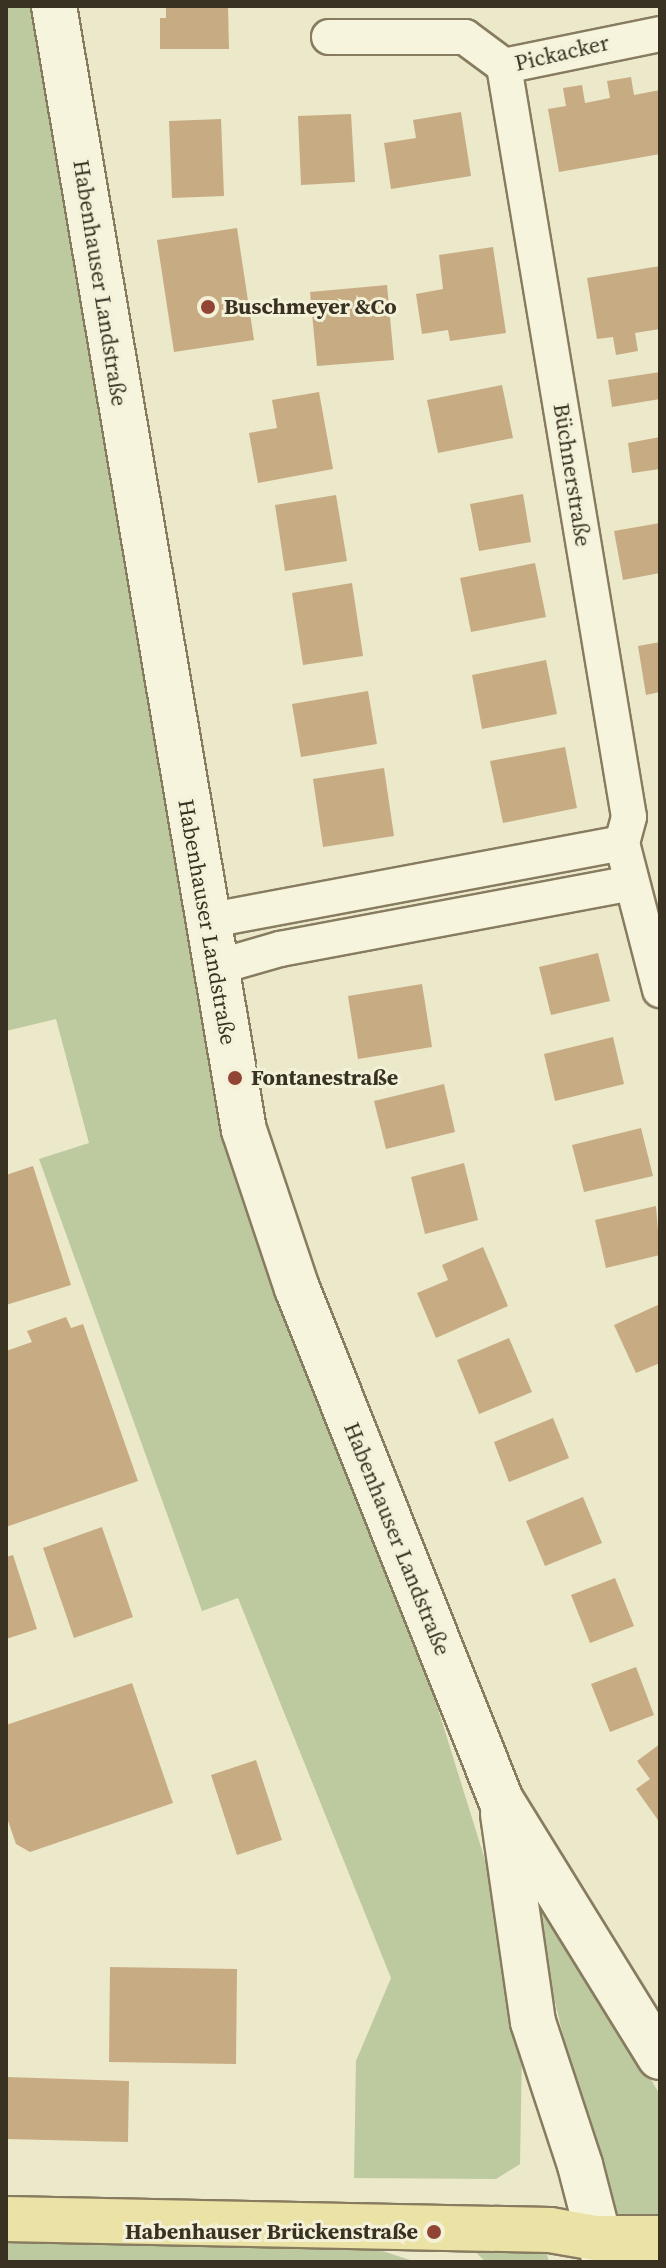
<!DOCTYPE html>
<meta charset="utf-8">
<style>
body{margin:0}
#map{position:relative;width:666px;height:2268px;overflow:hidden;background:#ece8ca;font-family:"Source Serif 4",serif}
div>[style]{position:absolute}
.green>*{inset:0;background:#bdca9f}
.building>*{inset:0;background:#c7ac83}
.roads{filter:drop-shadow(2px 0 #887c60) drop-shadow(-2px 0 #887c60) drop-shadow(0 2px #887c60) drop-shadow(0 -2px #887c60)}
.street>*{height:34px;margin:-17px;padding:0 17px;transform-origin:17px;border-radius:17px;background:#f7f4dd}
.secondary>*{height:44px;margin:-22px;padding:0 22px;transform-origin:22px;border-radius:22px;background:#f7f4dd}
.primary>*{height:44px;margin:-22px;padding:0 22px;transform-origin:22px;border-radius:22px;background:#ebe2a6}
.dots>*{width:22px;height:22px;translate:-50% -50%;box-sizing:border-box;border:4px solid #f4f1d9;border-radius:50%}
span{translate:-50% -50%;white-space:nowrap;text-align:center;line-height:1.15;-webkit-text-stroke:6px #f4f1d9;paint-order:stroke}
.street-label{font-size:22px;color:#393222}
.poi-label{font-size:22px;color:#393222;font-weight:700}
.left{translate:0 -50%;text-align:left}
.right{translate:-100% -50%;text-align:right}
.frame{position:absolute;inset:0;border:8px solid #393222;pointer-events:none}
</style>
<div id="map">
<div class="green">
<i style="clip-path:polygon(6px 6px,35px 6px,179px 877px,491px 1879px,522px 2050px,520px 2164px,496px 2179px,354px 2178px,356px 2061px,391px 1978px,238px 1598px,202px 1611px,39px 1159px,89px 1143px,56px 1019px,6px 1031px)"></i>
<i style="clip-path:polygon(536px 1882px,660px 2095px,660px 2218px,615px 2214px,583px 2117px,527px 1887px)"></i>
<i style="clip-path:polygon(6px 2231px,349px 2240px,416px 2262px,6px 2262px)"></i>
<i style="clip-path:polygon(467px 2244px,546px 2251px,549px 2262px,486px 2262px)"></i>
</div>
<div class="building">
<i style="clip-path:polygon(166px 6px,228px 6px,229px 49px,160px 49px,160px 18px,166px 18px)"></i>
<i style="clip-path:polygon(631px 77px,634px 95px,660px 90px,660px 154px,559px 172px,548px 109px,566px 106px,563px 88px,582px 85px,585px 103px,610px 98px,607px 81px)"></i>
<i style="clip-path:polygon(461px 112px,471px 176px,391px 189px,384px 143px,416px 138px,413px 120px)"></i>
<i style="clip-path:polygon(351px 114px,355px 182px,301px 185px,298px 116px)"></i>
<i style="clip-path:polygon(221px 119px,224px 196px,172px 198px,169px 121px)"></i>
<i style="clip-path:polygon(237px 228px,254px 340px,174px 352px,157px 240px)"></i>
<i style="clip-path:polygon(493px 247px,506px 333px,450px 341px,448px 330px,422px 334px,416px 294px,443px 289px,439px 255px)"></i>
<i style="clip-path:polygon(660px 266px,660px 329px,635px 333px,638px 351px,616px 355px,613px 337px,597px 339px,587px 278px)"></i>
<i style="clip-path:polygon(387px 285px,394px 360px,317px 366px,310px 292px)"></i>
<i style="clip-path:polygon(660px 372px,660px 399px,612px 407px,608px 380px)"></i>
<i style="clip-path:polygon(502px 385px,513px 438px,438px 453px,427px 400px)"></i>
<i style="clip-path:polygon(319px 392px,333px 469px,258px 483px,249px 433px,277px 428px,272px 400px)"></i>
<i style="clip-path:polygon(660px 437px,660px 469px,632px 473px,628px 443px)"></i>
<i style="clip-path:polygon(523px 494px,531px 542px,479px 551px,470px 504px)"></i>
<i style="clip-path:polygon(336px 495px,347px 561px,285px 571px,275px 505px)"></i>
<i style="clip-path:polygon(660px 523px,660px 573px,623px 580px,614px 531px)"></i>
<i style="clip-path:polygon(535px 563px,546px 617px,471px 632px,460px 578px)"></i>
<i style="clip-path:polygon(352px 583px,363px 656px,303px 665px,292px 593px)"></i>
<i style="clip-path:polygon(660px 642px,660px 692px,646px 695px,638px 646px)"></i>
<i style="clip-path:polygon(546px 660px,557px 714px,482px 729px,472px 675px)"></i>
<i style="clip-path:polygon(368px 691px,377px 744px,301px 757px,292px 704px)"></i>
<i style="clip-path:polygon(565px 747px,577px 808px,503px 823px,490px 761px)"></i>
<i style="clip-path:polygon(384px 768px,394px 836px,323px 847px,313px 779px)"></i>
<i style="clip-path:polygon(598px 953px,610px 1001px,551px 1015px,539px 967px)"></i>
<i style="clip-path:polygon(422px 984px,432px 1047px,358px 1059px,348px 996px)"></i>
<i style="clip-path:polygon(613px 1037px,624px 1084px,555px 1101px,544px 1054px)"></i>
<i style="clip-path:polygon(444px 1084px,455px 1132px,386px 1149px,374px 1101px)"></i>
<i style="clip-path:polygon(641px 1128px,653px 1176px,584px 1192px,572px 1145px)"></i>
<i style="clip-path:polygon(464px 1163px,478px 1220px,425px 1234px,411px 1177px)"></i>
<i style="clip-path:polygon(33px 1166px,71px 1285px,6px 1305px,6px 1175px)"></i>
<i style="clip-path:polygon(656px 1206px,660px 1255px,606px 1268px,595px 1220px)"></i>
<i style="clip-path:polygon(483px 1247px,508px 1306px,436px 1338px,417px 1293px,448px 1280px,442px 1265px)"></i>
<i style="clip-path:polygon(660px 1304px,660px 1363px,636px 1373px,614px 1325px)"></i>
<i style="clip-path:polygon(66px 1317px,71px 1328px,83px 1324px,138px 1481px,6px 1527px,6px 1351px,32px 1342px,27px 1331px)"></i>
<i style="clip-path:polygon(509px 1338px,532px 1392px,479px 1414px,457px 1360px)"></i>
<i style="clip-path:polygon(553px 1418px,569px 1458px,509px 1482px,494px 1442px)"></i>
<i style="clip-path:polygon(583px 1497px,602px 1543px,545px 1566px,526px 1521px)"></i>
<i style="clip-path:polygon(102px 1527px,133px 1617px,74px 1638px,43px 1548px)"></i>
<i style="clip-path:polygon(13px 1555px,37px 1629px,6px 1639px,6px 1557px)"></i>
<i style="clip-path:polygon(615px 1578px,634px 1626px,590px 1643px,571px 1595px)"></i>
<i style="clip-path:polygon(636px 1667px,654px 1715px,610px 1732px,591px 1684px)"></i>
<i style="clip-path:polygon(132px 1683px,173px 1803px,30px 1852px,16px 1844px,6px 1815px,6px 1725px)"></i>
<i style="clip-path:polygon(660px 1744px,660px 1823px,636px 1789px,650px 1779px,637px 1761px)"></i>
<i style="clip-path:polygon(256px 1760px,282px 1840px,237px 1855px,211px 1775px)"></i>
<i style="clip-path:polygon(110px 1967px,237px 1969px,236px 2064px,109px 2062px)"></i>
<i style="clip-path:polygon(6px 2077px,129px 2081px,128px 2142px,6px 2139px)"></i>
</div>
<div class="roads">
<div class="street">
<i style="left:329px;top:37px;width:136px"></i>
<i style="left:465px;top:37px;width:49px;rotate:36.6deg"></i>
<i style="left:504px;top:66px;width:159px;rotate:-11.6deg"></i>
<i style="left:504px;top:66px;width:761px;rotate:80.55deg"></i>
<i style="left:629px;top:817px;width:27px;rotate:105deg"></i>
<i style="left:622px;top:843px;width:152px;rotate:75.5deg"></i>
<i style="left:206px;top:921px;width:423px;rotate:-10.6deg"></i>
<i style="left:214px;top:968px;width:69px;rotate:-16.1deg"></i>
<i style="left:280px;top:949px;width:357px;rotate:-10.6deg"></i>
</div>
<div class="secondary">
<i style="left:54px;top:6px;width:1140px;rotate:80.41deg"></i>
<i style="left:244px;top:1130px;width:167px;rotate:71.5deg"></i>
<i style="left:297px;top:1288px;width:551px;rotate:68.28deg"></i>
<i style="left:501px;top:1800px;width:302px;rotate:58.3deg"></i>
<i style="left:503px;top:1814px;width:210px;rotate:81.8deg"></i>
<i style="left:533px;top:2022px;width:151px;rotate:71.8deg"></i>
<i style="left:580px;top:2165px;width:100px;rotate:75.5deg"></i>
</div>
<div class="primary">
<i style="left:6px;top:2219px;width:544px;rotate:1.16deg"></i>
<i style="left:550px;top:2230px;width:47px;rotate:9.9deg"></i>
<i style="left:596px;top:2238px;width:64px"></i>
</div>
</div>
<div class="dots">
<i style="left:208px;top:307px;background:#924534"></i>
<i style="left:235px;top:1078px;background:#924534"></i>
<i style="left:434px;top:2232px;background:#924534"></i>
</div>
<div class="street-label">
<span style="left:562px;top:53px;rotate:-13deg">Pickacker</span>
<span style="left:100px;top:283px;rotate:81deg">Habenhauser Landstraße</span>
<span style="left:572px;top:475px;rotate:81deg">Büchnerstraße</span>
<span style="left:207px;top:922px;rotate:80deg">Habenhauser Landstraße</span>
<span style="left:397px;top:1539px;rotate:68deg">Habenhauser Landstraße</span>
</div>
<div class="poi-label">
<span class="left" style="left:224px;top:307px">Buschmeyer &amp;Co</span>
<span class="left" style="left:251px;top:1078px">Fontanestraße</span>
<span class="right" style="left:418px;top:2232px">Habenhauser Brückenstraße</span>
</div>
<div class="frame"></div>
</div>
